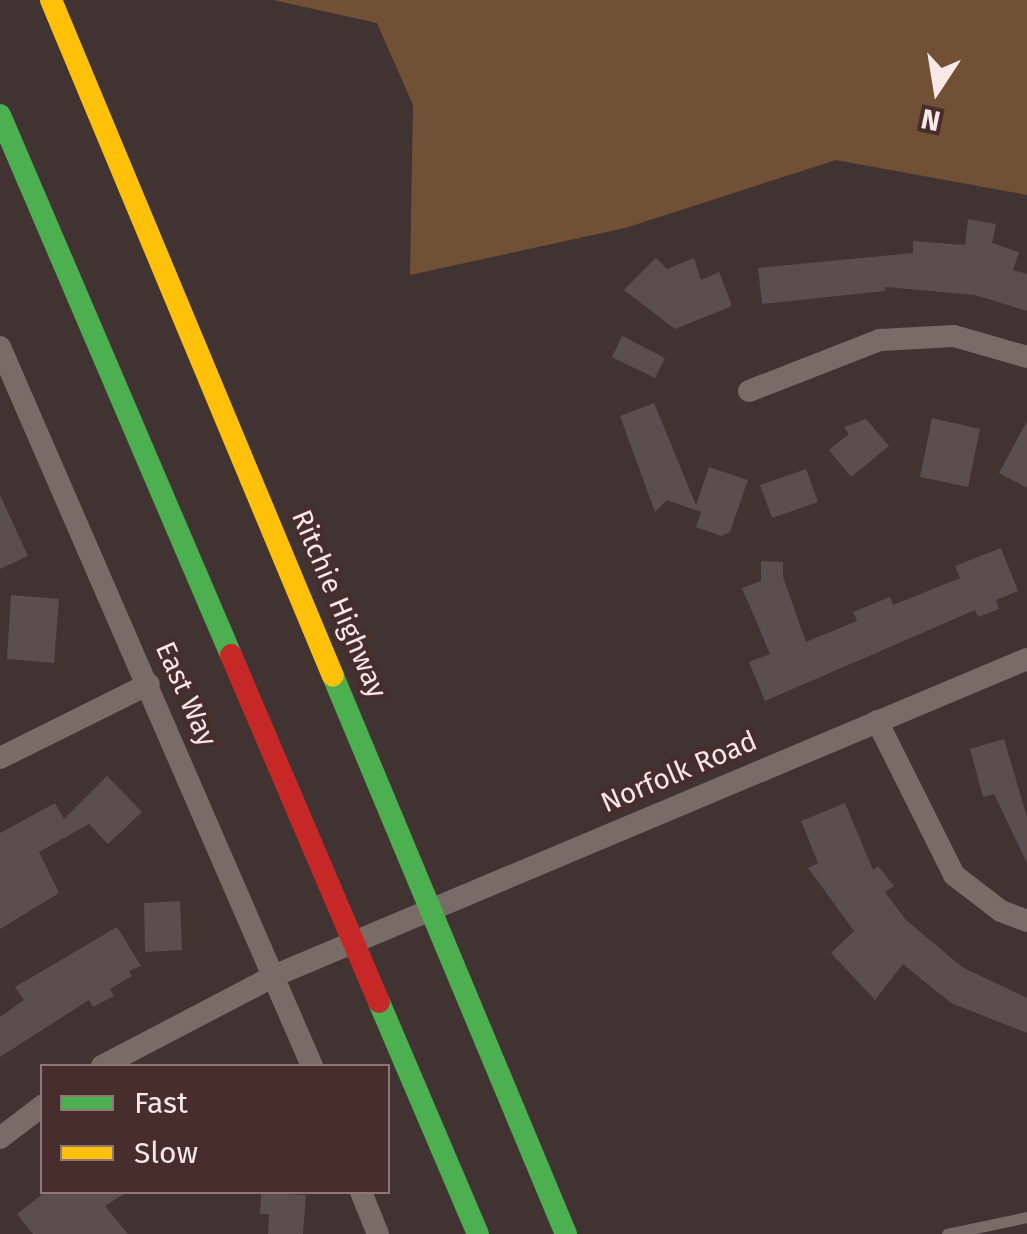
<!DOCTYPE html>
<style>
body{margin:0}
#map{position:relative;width:1027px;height:1234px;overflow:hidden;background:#413332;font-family:"Fira Sans",sans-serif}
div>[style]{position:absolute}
.forest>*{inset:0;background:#715135}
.building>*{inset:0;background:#5a4e4e}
.lane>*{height:11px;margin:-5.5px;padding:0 5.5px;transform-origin:5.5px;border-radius:5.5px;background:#796c67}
.street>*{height:22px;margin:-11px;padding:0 11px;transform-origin:11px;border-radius:11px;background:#796c67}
.fast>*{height:22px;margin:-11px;padding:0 11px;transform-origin:11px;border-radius:11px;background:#4caf50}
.slow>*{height:22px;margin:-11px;padding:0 11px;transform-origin:11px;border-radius:11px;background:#ffc107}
.jam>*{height:22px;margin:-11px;padding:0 11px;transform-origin:11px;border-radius:11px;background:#c62828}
span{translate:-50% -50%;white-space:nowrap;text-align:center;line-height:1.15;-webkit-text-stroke:8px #472e2c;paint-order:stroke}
.street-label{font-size:28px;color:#f9e8e6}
.legend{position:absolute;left:40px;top:1064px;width:350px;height:130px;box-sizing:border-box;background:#472e2c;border:2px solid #8e7876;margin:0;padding:12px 18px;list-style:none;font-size:30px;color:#f9e8e6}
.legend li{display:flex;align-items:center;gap:20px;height:50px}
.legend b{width:50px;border:2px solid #8e7876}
.north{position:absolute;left:887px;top:40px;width:100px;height:100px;-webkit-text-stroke:8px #472e2c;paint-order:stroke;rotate:192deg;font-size:28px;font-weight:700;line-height:40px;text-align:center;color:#f9e8e6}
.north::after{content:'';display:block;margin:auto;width:35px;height:45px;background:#f9e8e6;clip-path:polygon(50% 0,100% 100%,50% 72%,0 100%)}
</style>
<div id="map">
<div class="forest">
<i style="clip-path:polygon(273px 0,1027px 0,1027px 195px,836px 160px,625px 228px,410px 275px,413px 105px,377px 23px)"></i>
</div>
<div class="building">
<i style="clip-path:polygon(968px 219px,996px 224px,992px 243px,1019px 252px,1013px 270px,1027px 274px,1027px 311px,975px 295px,885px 287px,885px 291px,762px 304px,758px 268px,913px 253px,913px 241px,965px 245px)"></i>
<i style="clip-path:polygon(656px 258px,667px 269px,694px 258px,701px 280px,719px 272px,732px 306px,675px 329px,624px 290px)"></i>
<i style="clip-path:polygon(622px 336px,665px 358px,655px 378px,612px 357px)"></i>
<i style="clip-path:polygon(654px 403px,696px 505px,709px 467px,748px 480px,730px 532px,721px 536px,696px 527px,701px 512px,667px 500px,655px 512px,620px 416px)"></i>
<i style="clip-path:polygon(932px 418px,980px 429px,968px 487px,920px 477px)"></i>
<i style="clip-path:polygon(866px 419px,889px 446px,851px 477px,829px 450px,849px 434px,844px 427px)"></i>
<i style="clip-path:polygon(1027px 421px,1027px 488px,999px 473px)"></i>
<i style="clip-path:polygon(806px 469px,818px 502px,772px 518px,760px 485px)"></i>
<i style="clip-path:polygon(0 495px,28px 556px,0 569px)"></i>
<i style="clip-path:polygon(1001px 548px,1018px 591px,996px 600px,999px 609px,978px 617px,975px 610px,765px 701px,749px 662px,770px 654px,742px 588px,761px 581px,761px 561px,783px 562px,783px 577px,806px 642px,857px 621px,853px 612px,890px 597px,893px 605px,960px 578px,955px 566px)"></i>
<i style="clip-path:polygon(11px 595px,59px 599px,54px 663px,7px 659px)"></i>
<i style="clip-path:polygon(1004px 739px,1027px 817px,1027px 863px,994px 794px,983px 797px,970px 749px)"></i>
<i style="clip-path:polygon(107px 776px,142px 812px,108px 844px,89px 824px,39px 852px,59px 893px,0 929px,0 833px,55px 803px,64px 819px)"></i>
<i style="clip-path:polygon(845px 803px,873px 870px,878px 866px,894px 886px,885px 892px,906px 920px,962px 967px,1027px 998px,1027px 1033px,951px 1003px,903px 964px,875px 1000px,831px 953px,854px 931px,808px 868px,818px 863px,801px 821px)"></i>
<i style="clip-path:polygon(180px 901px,182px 950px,145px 952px,144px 903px)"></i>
<i style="clip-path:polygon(117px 927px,141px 966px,129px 971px,132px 976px,110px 989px,114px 996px,93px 1007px,89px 1000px,0 1057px,0 1017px,24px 1000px,15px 987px)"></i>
<i style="clip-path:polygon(45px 1192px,127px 1192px,105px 1206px,128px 1234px,33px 1234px,17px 1214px)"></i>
<i style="clip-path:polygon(261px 1193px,306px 1195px,303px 1234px,268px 1234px,269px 1214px,260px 1214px)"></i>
</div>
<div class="lane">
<i style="left:947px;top:1234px;width:82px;rotate:-12deg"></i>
</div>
<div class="street">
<i style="left:0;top:347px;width:784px;rotate:66.54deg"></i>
<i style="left:749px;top:391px;width:141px;rotate:-21.3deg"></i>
<i style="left:880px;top:340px;width:74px;rotate:-3.1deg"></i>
<i style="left:954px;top:336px;width:76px;rotate:16deg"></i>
<i style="left:877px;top:721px;width:172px;rotate:63.4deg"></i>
<i style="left:954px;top:875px;width:59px;rotate:37.5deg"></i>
<i style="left:1001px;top:911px;width:28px;rotate:21deg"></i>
<i style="left:0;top:758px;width:166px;rotate:-26.4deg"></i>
<i style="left:102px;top:1066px;width:196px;rotate:-27.6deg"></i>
<i style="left:276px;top:975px;width:815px;rotate:-22.82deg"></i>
<i style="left:0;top:1138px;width:53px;rotate:-37.3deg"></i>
<i style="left:361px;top:1192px;width:45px;rotate:68deg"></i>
</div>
<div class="fast">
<i style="left:0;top:115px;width:587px;rotate:66.84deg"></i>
<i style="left:333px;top:676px;width:605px;rotate:67.34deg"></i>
<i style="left:379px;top:1002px;width:252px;rotate:66.9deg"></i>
</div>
<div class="slow">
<i style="left:51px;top:0;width:732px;rotate:67.36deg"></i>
</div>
<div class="jam">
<i style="left:231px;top:655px;width:377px;rotate:66.9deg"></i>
</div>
<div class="street-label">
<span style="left:339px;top:604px;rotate:67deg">Ritchie Highway</span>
<span style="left:186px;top:694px;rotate:66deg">East Way</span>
<span style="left:679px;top:772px;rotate:-23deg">Norfolk Road</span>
</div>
<ul class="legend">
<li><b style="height:12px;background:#4caf50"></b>Fast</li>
<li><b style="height:12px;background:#ffc107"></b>Slow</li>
</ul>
<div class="north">N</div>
</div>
